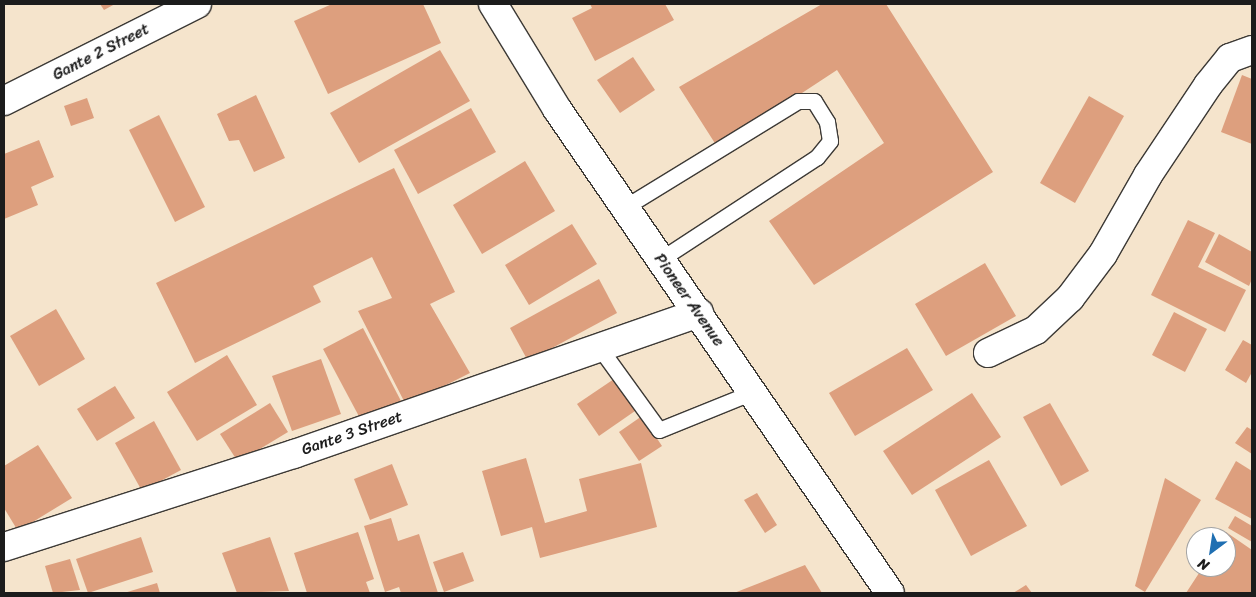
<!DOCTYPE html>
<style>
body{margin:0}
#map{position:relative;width:1256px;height:597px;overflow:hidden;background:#f5e4cc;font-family:Sriracha,sans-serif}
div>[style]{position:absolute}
.building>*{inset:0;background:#dd9f7e}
.roads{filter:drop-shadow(1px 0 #3d3a36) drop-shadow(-1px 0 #3d3a36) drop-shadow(0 1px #3d3a36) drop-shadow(0 -1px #3d3a36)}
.service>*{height:15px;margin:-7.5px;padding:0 7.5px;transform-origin:7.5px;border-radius:7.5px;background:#fff}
.minor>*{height:28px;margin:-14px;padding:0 14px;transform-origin:14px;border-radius:14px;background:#fff}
.trunk>*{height:28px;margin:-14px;padding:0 14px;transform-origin:14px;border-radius:14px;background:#fff}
span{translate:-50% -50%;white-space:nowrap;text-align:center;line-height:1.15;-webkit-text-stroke:4px #fff;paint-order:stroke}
.street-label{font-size:16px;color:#1c1c1c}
.frame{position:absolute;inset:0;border:5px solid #1c1c1c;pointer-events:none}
.north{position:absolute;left:1186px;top:527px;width:50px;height:50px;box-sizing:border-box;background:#fff;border:1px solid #a4a4a4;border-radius:50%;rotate:211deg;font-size:14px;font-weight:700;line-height:20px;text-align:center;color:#1c1c1c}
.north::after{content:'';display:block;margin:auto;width:18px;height:22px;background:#1f6fb2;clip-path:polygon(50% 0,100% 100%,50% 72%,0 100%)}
</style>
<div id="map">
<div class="building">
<i style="clip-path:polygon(100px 4px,115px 4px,104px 10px)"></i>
<i style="clip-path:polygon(332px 4px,423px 4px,441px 43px,328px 94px,294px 21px)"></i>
<i style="clip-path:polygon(590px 4px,665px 4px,674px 20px,595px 61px,572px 18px,592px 8px)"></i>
<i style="clip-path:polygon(822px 4px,886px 4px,993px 172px,814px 285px,769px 221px,884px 143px,837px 70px,718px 148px,679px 87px)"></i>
<i style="clip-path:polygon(440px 50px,470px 101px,359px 163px,330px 113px)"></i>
<i style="clip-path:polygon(633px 57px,655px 90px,620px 113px,597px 80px)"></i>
<i style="clip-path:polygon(1242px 75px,1252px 79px,1252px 144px,1221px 132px)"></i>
<i style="clip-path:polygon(256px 95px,285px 158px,254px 172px,239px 140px,229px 141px,217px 114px)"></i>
<i style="clip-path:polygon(1089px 96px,1124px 116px,1075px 203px,1040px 183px)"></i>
<i style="clip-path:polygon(87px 98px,94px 118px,71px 126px,64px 106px)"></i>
<i style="clip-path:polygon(471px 108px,496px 152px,418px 194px,394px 150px)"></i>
<i style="clip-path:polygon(159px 115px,205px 207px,175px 222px,129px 130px)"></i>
<i style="clip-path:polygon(39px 140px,54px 177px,31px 187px,38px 205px,4px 219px,4px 154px)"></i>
<i style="clip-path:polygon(525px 161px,555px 211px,482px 254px,453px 205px)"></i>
<i style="clip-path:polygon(394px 168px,455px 292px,430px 304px,470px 373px,406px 405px,358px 311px,392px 298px,372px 257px,313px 286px,321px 302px,195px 363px,156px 283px)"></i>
<i style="clip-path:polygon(1188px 220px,1215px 233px,1198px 267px,1246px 290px,1225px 332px,1151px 295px)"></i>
<i style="clip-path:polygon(572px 224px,597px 264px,529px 305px,505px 265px)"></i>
<i style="clip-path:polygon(1219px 234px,1252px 252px,1252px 279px,1249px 286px,1205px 262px)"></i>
<i style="clip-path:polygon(985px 263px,1016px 316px,946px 356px,915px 304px)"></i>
<i style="clip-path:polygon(599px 279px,617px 313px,528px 361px,510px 328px)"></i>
<i style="clip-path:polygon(56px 309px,85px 359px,39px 386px,10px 336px)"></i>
<i style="clip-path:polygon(1174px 312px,1207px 329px,1185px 372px,1152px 355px)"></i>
<i style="clip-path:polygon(363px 328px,401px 401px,362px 422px,323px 349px)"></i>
<i style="clip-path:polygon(1243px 340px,1252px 345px,1252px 372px,1246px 383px,1225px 370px)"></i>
<i style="clip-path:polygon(907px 348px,933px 390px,855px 436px,829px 393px)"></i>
<i style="clip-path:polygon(227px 355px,257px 405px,197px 441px,167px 392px)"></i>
<i style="clip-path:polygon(321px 359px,341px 414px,292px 431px,272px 376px)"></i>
<i style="clip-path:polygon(614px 379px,635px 411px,599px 436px,577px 404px)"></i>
<i style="clip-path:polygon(115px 386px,135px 418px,97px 441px,77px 409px)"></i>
<i style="clip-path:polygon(972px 393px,1001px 437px,912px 495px,883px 451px)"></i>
<i style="clip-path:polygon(270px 403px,288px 432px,238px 462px,220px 434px)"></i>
<i style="clip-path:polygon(1050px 403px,1089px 471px,1061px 486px,1023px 417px)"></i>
<i style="clip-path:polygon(642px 416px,662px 446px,639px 461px,619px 432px)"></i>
<i style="clip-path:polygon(154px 421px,181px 470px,142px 491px,115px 443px)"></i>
<i style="clip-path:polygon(1247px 427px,1252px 430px,1252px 454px,1235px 443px)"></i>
<i style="clip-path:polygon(38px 445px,72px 498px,18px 531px,4px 508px,4px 466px)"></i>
<i style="clip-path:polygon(526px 458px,545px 523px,587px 511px,579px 479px,641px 463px,657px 527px,540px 558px,532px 527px,501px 536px,482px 471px)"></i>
<i style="clip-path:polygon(989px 460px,1027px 526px,971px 556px,935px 490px)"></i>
<i style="clip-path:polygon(1236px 461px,1252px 471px,1252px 519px,1215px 499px)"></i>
<i style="clip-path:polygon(392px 464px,408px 505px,370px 520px,354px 479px)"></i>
<i style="clip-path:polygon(1165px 478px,1201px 500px,1145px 592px,1135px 586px)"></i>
<i style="clip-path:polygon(757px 493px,777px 525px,765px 533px,744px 500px)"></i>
<i style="clip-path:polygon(1235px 516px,1252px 526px,1252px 542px,1228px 528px)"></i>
<i style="clip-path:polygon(391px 518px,398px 541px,419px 534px,438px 593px,401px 593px,399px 587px,385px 592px,364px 526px)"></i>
<i style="clip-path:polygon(358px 532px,374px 579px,366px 582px,370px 593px,307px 593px,294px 553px)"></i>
<i style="clip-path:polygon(1226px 532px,1252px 550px,1252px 593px,1186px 593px,1203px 567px,1226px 567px,1226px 537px,1223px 537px)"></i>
<i style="clip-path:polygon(141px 537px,153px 572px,88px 593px,76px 559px)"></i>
<i style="clip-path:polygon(270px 537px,289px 591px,237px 593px,222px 553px)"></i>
<i style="clip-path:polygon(463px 552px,474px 581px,444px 592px,433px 562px)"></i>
<i style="clip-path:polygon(70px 559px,80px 590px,53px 593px,45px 566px)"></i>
<i style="clip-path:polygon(805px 565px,822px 593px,734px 593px)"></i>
<i style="clip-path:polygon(157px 583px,160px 593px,124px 593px)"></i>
<i style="clip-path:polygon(1026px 585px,1032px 593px,1013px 593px)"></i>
</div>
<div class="roads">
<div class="service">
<i style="left:625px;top:207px;width:203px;rotate:-31.5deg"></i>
<i style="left:798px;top:101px;width:16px"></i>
<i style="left:814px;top:101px;width:25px;rotate:58deg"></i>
<i style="left:827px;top:122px;width:19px;rotate:81deg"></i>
<i style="left:830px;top:141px;width:21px;rotate:129deg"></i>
<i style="left:817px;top:157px;width:186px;rotate:146.8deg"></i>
<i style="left:599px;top:347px;width:102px;rotate:54.1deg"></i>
<i style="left:659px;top:430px;width:101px;rotate:-22deg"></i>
</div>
<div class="minor">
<i style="left:4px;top:101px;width:216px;rotate:-26.7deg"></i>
<i style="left:988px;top:353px;width:53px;rotate:-25.6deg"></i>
<i style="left:1036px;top:330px;width:47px;rotate:-43.3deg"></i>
<i style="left:1070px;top:298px;width:55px;rotate:-53.1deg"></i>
<i style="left:1103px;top:254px;width:91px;rotate:-60.3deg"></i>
<i style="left:1148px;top:175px;width:108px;rotate:-56.3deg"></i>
<i style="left:1208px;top:85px;width:35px;rotate:-51deg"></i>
<i style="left:1230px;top:58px;width:23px;rotate:-20deg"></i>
<i style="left:4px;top:547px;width:305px;rotate:-17.8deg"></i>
<i style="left:294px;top:454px;width:429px;rotate:-19.2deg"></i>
</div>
<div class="trunk">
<i style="left:493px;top:4px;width:123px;rotate:58.6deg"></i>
<i style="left:557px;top:109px;width:587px;rotate:55.47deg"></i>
</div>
</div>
<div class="street-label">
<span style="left:101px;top:52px;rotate:-27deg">Gante 2 Street</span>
<span style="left:689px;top:300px;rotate:55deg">Pioneer Avenue</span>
<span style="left:352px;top:433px;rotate:-19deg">Gante 3 Street</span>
</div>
<div class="frame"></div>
<div class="north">N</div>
</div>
